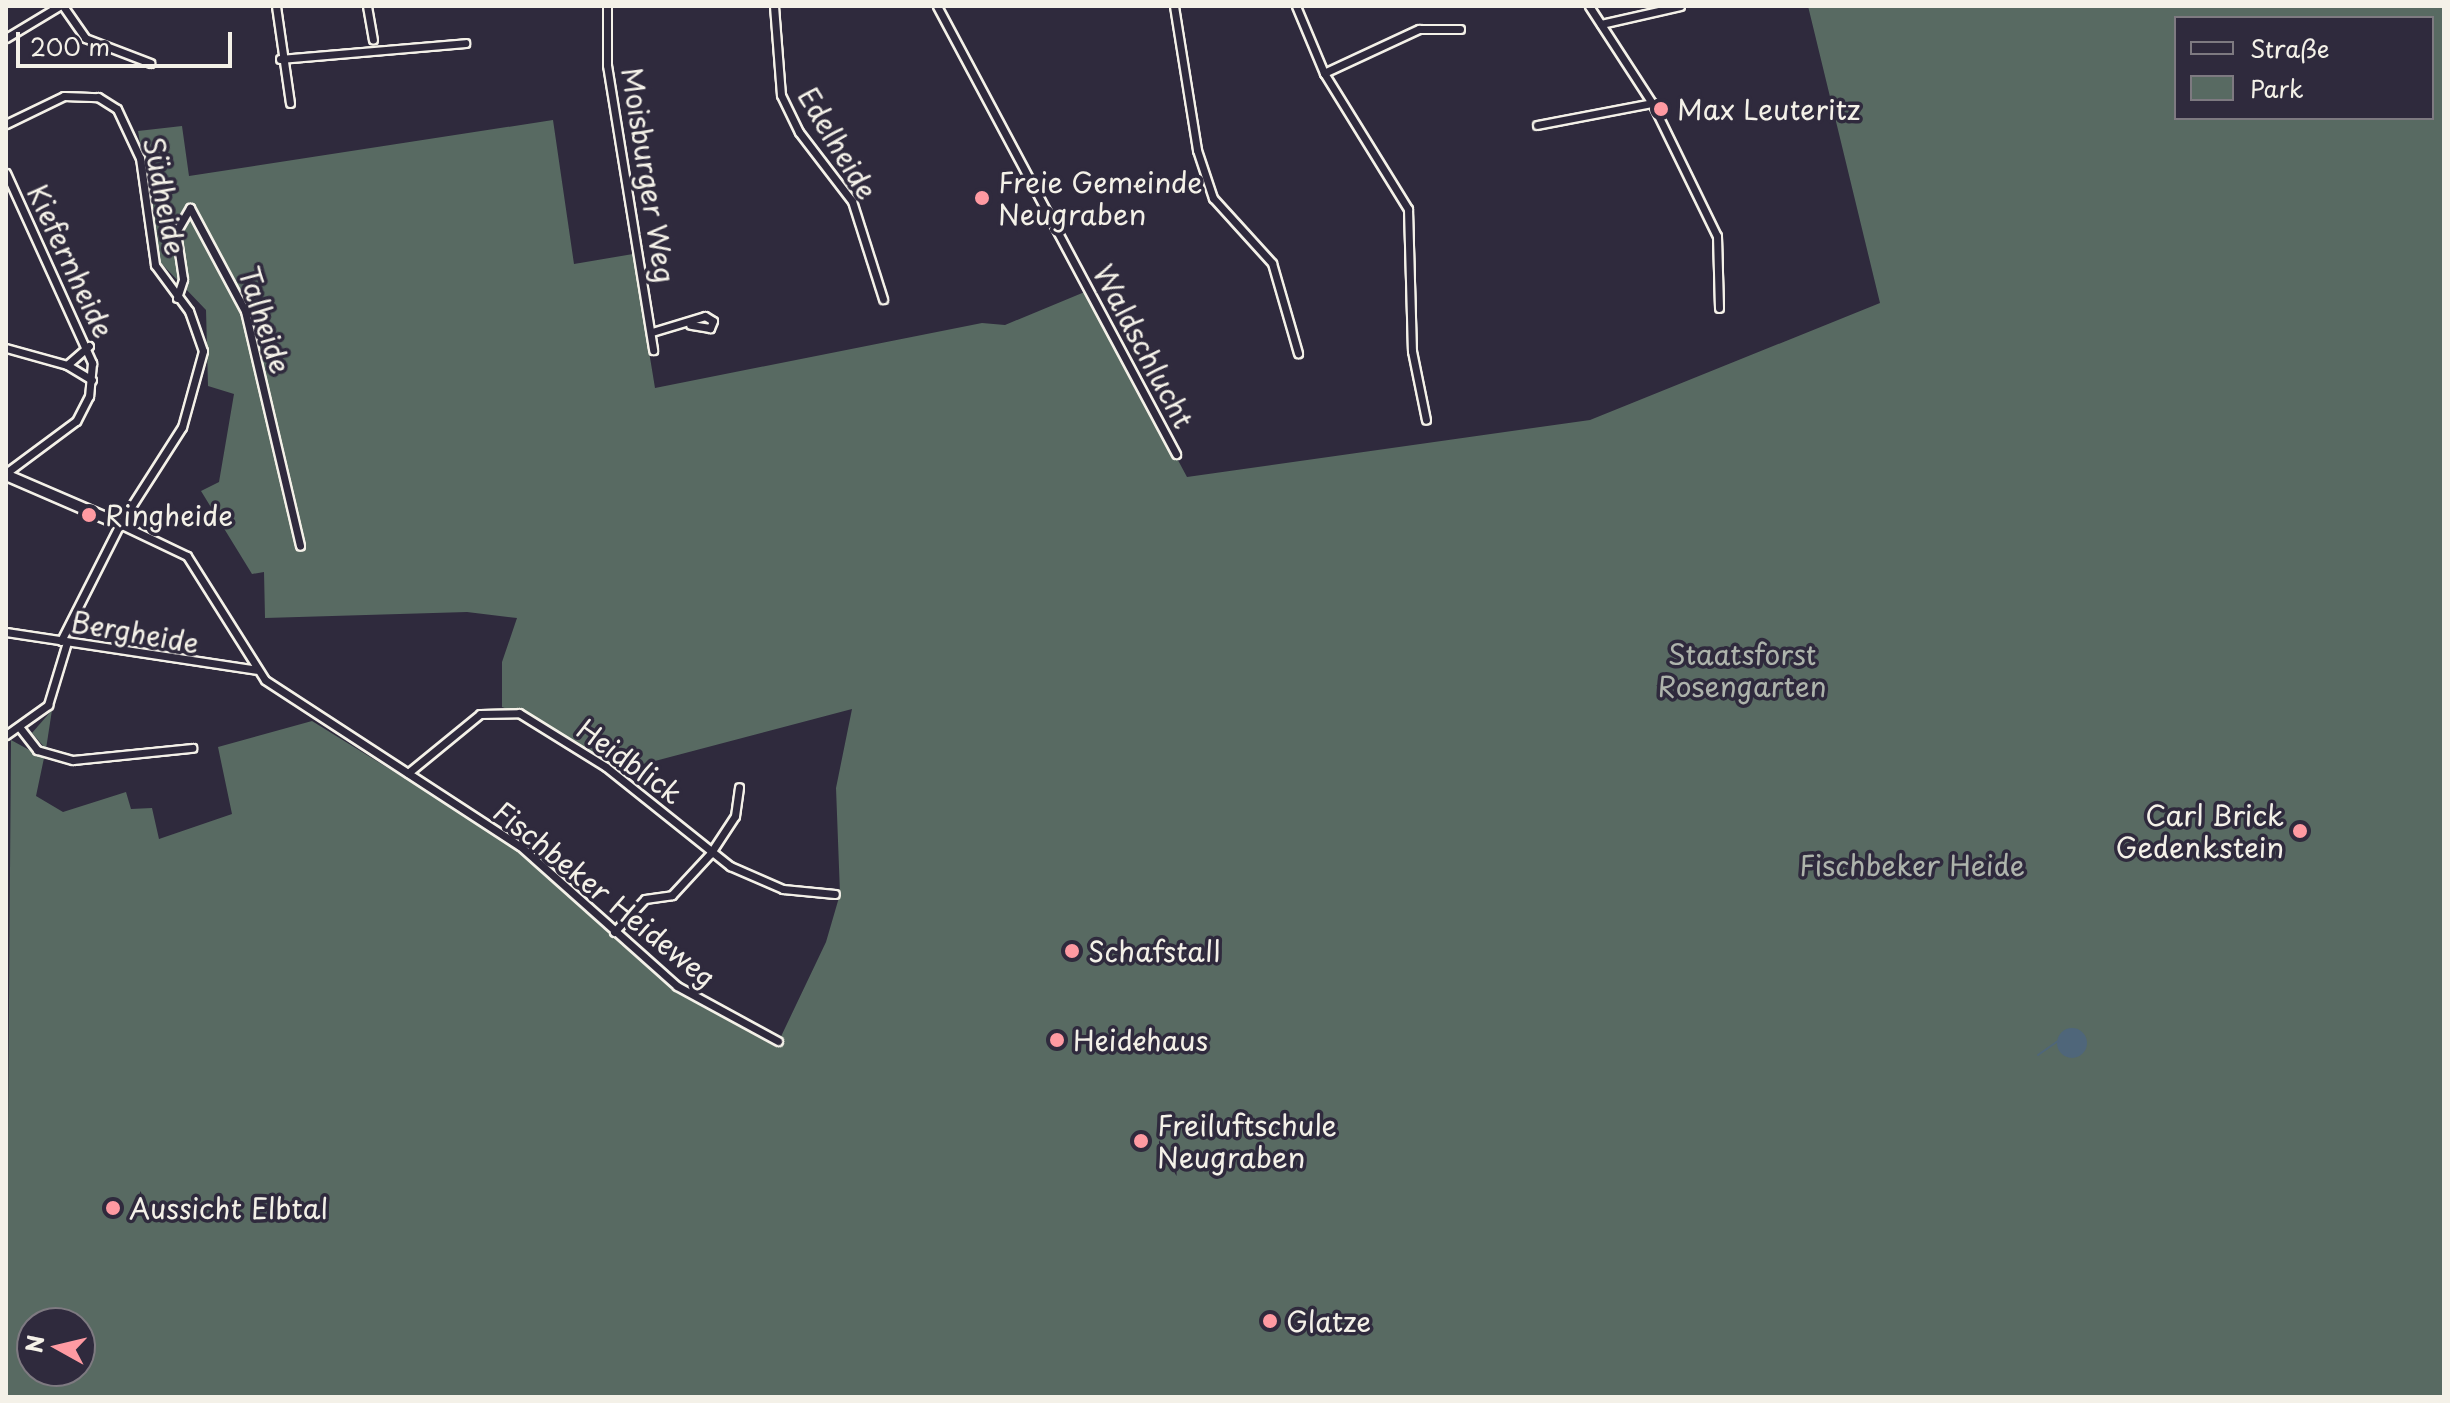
<!DOCTYPE html>
<meta charset="utf-8">
<style>
body{margin:0}
#map{position:relative;width:2450px;height:1403px;overflow:hidden;background:#2f2a3d;font-family:"Playpen Sans",sans-serif}
div>[style]{position:absolute}
.green>*{inset:0;background:#586a62}
.water>*{inset:0;background:#4f667a}
.round{border-radius:50%}
.stream>*{height:2px;margin:-1px;padding:0 1px;transform-origin:1px;border-radius:1px;background:#4f667a}
.roads{filter:drop-shadow(2px 0 #f4f1e8) drop-shadow(-2px 0 #f4f1e8) drop-shadow(0 2px #f4f1e8) drop-shadow(0 -2px #f4f1e8)}
.street>*{height:7px;margin:-3.5px;padding:0 3.5px;transform-origin:3.5px;border-radius:3.5px;background:#2f2a3d}
.secondary>*{height:10px;margin:-5px;padding:0 5px;transform-origin:5px;border-radius:5px;background:#2f2a3d}
.dots>*{width:22px;height:22px;translate:-50% -50%;box-sizing:border-box;border:4px solid #2f2a3d;border-radius:50%}
span{translate:-50% -50%;white-space:nowrap;text-align:center;line-height:1.15;-webkit-text-stroke:7px #2f2a3d;paint-order:stroke}
.poi-label{font-size:28px;color:#f4f1e8}
.left{translate:0 -50%;text-align:left}
.right{translate:-100% -50%;text-align:right}
.street-label{font-size:28px;color:#f4f1e8}
.park-label{font-size:28px;color:#aeb4ac}
.frame{position:absolute;inset:0;border:8px solid #f4f1e8;pointer-events:none}
.legend{position:absolute;left:2174px;top:16px;width:260px;height:104px;box-sizing:border-box;background:#2f2a3d;border:2px solid #7e7a81;margin:0;padding:10px 14px;list-style:none;font-size:24px;color:#f4f1e8}
.legend li{display:flex;align-items:center;gap:16px;height:40px}
.legend b{width:40px;border:2px solid #7e7a81}
.north{position:absolute;left:16px;top:1307px;width:80px;height:80px;box-sizing:border-box;background:#2f2a3d;border:2px solid #7e7a81;border-radius:50%;rotate:278deg;font-size:22px;font-weight:700;line-height:32px;text-align:center;color:#f4f1e8}
.north::after{content:'';display:block;margin:auto;width:28px;height:36px;background:#ff9aa2;clip-path:polygon(50% 0,100% 100%,50% 72%,0 100%)}
.scale{position:absolute;left:16px;top:32px;width:216px;height:36px;box-sizing:border-box;border:4px solid #f4f1e8;border-top:0;padding-left:10px;font-size:24px;line-height:28px;white-space:nowrap;color:#f4f1e8;-webkit-text-stroke:6px #2f2a3d;paint-order:stroke}
</style>
<div id="map">
<div class="green">
<i style="clip-path:polygon(evenodd,1808px 6px,2444px 6px,2444px 1397px,6px 1397px,11px 740px,44px 758px,36px 796px,63px 812px,126px 792px,131px 809px,152px 808px,159px 839px,232px 814px,218px 747px,312px 721px,519px 849px,662px 980px,776px 1047px,826px 942px,840px 894px,836px 788px,852px 709px,617px 771px,535px 719px,502px 707px,502px 662px,517px 618px,467px 612px,265px 618px,264px 572px,252px 574px,201px 491px,219px 482px,234px 394px,208px 386px,206px 310px,160px 262px,138px 131px,182px 126px,189px 176px,553px 120px,574px 264px,633px 254px,655px 388px,982px 323px,1005px 325px,1087px 291px,1187px 477px,1590px 420px,1880px 303px,1808px 6px,2176px 18px,2432px 18px,2432px 118px,2176px 118px,2176px 18px,1808px 6px,32px 1323px,80px 1323px,80px 1371px,32px 1371px,32px 1323px)"></i>
<i style="clip-path:polygon(52px 710px,46px 749px,32px 733px)"></i>
</div>
<div class="water">
<i class="round" style="left:2057px;top:1028px;width:30px;height:30px"></i>
</div>
<div class="stream">
<i style="left:2038px;top:1055px;width:24px;rotate:-35deg"></i>
</div>
<div class="roads">
<div class="street">
<i style="left:63px;top:6px;width:39px;rotate:55deg"></i>
<i style="left:85px;top:38px;width:70px;rotate:21deg"></i>
<i style="left:276px;top:6px;width:98px;rotate:81.8deg"></i>
<i style="left:367px;top:6px;width:34px;rotate:80deg"></i>
<i style="left:607px;top:6px;width:59px;rotate:90deg"></i>
<i style="left:607px;top:65px;width:289px;rotate:80.8deg"></i>
<i style="left:774px;top:6px;width:89px;rotate:85.5deg"></i>
<i style="left:781px;top:95px;width:41px;rotate:64.1deg"></i>
<i style="left:799px;top:132px;width:87px;rotate:52.5deg"></i>
<i style="left:852px;top:201px;width:103px;rotate:72.4deg"></i>
<i style="left:937px;top:6px;width:508px;rotate:61.92deg"></i>
<i style="left:1174px;top:6px;width:146px;rotate:80.9deg"></i>
<i style="left:1197px;top:150px;width:51px;rotate:71.6deg"></i>
<i style="left:1213px;top:198px;width:88px;rotate:47.8deg"></i>
<i style="left:1272px;top:263px;width:94px;rotate:73.9deg"></i>
<i style="left:1296px;top:6px;width:73px;rotate:67.3deg"></i>
<i style="left:1324px;top:73px;width:160px;rotate:58.3deg"></i>
<i style="left:1408px;top:209px;width:142px;rotate:88.4deg"></i>
<i style="left:1412px;top:351px;width:70px;rotate:78.5deg"></i>
<i style="left:1589px;top:6px;width:116px;rotate:57deg"></i>
<i style="left:1652px;top:103px;width:148px;rotate:64deg"></i>
<i style="left:1717px;top:236px;width:72px;rotate:88.4deg"></i>
<i style="left:1601px;top:24px;width:81px;rotate:-12.8deg"></i>
<i style="left:6px;top:38px;width:62px;rotate:-31.1deg"></i>
<i style="left:280px;top:59px;width:186px;rotate:-4.9deg"></i>
<i style="left:1324px;top:73px;width:105px;rotate:-24.9deg"></i>
<i style="left:1419px;top:29px;width:41px"></i>
<i style="left:6px;top:124px;width:64px;rotate:-25.8deg"></i>
<i style="left:64px;top:96px;width:34px;rotate:2deg"></i>
<i style="left:98px;top:97px;width:22px;rotate:32deg"></i>
<i style="left:117px;top:109px;width:54px;rotate:64.9deg"></i>
<i style="left:140px;top:158px;width:108px;rotate:82deg"></i>
<i style="left:155px;top:265px;width:57px;rotate:53.5deg"></i>
<i style="left:189px;top:311px;width:42px;rotate:70.7deg"></i>
<i style="left:203px;top:351px;width:79px;rotate:105.4deg"></i>
<i style="left:182px;top:427px;width:115px;rotate:122.6deg"></i>
<i style="left:120px;top:524px;width:131px;rotate:116.8deg"></i>
<i style="left:1537px;top:125px;width:117px;rotate:-10.8deg"></i>
<i style="left:6px;top:173px;width:209px;rotate:65.6deg"></i>
<i style="left:92px;top:363px;width:33px;rotate:95deg"></i>
<i style="left:89px;top:396px;width:28px;rotate:117deg"></i>
<i style="left:76px;top:421px;width:87px;rotate:143.4deg"></i>
<i style="left:177px;top:298px;width:20px;rotate:-72deg"></i>
<i style="left:183px;top:279px;width:48px;rotate:-98.5deg"></i>
<i style="left:176px;top:232px;width:28px;rotate:-60deg"></i>
<i style="left:190px;top:208px;width:117px;rotate:61.9deg"></i>
<i style="left:245px;top:311px;width:241px;rotate:76.8deg"></i>
<i style="left:652px;top:332px;width:55px;rotate:-16.8deg"></i>
<i style="left:705px;top:316px;width:9px;rotate:32deg"></i>
<i style="left:713px;top:321px;width:8px;rotate:113deg"></i>
<i style="left:710px;top:328px;width:20px;rotate:-171deg"></i>
<i style="left:6px;top:348px;width:63px;rotate:15.6deg"></i>
<i style="left:67px;top:365px;width:29px;rotate:31deg"></i>
<i style="left:67px;top:365px;width:29px;rotate:-41deg"></i>
<i style="left:120px;top:524px;width:74px;rotate:25.5deg"></i>
<i style="left:187px;top:556px;width:146px;rotate:57.8deg"></i>
<i style="left:265px;top:680px;width:304px;rotate:33.1deg"></i>
<i style="left:520px;top:846px;width:210px;rotate:41.7deg"></i>
<i style="left:677px;top:986px;width:115px;rotate:28.6deg"></i>
<i style="left:6px;top:632px;width:253px;rotate:8.6deg"></i>
<i style="left:20px;top:728px;width:28px;rotate:52deg"></i>
<i style="left:37px;top:750px;width:37px;rotate:16deg"></i>
<i style="left:73px;top:760px;width:120px;rotate:-5.8deg"></i>
<i style="left:6px;top:735px;width:52px;rotate:-35.5deg"></i>
<i style="left:48px;top:705px;width:66px;rotate:-73.2deg"></i>
<i style="left:408px;top:773px;width:93px;rotate:-39.3deg"></i>
<i style="left:480px;top:714px;width:39px;rotate:-1deg"></i>
<i style="left:519px;top:713px;width:102px;rotate:31.8deg"></i>
<i style="left:606px;top:767px;width:159px;rotate:38.6deg"></i>
<i style="left:730px;top:866px;width:58px;rotate:23.5deg"></i>
<i style="left:783px;top:889px;width:52px;rotate:5.5deg"></i>
<i style="left:614px;top:932px;width:45px;rotate:-46.8deg"></i>
<i style="left:645px;top:899px;width:27px;rotate:-8deg"></i>
<i style="left:672px;top:895px;width:56px;rotate:-47.2deg"></i>
<i style="left:710px;top:854px;width:45px;rotate:-56.7deg"></i>
<i style="left:735px;top:816px;width:29px;rotate:-82deg"></i>
</div>
<div class="secondary">
<i style="left:6px;top:475px;width:124px;rotate:23.3deg"></i>
</div>
</div>
<div class="dots">
<i style="left:1661px;top:109px;background:#ff9aa2"></i>
<i style="left:982px;top:198px;background:#ff9aa2"></i>
<i style="left:89px;top:515px;background:#ff9aa2"></i>
<i style="left:2300px;top:831px;background:#ff9aa2"></i>
<i style="left:1072px;top:951px;background:#ff9aa2"></i>
<i style="left:1057px;top:1040px;background:#ff9aa2"></i>
<i style="left:1141px;top:1141px;background:#ff9aa2"></i>
<i style="left:113px;top:1208px;background:#ff9aa2"></i>
<i style="left:1270px;top:1321px;background:#ff9aa2"></i>
</div>
<div class="poi-label">
<span class="left" style="left:1677px;top:109px">Max Leuteritz</span>
<span class="left" style="left:998px;top:198px">Freie Gemeinde<br>Neugraben</span>
<span class="left" style="left:105px;top:515px">Ringheide</span>
<span class="right" style="left:2284px;top:831px">Carl Brick<br>Gedenkstein</span>
<span class="left" style="left:1088px;top:951px">Schafstall</span>
<span class="left" style="left:1073px;top:1040px">Heidehaus</span>
<span class="left" style="left:1157px;top:1141px">Freiluftschule<br>Neugraben</span>
<span class="left" style="left:129px;top:1208px">Aussicht Elbtal</span>
<span class="left" style="left:1286px;top:1321px">Glatze</span>
</div>
<div class="street-label">
<span style="left:838px;top:143px;rotate:59deg">Edelheide</span>
<span style="left:649px;top:175px;rotate:81deg">Moisburger Weg</span>
<span style="left:165px;top:196px;rotate:79deg">Südheide</span>
<span style="left:71px;top:261px;rotate:65deg">Kiefernheide</span>
<span style="left:265px;top:320px;rotate:72deg">Talheide</span>
<span style="left:1144px;top:346px;rotate:62deg">Waldschlucht</span>
<span style="left:135px;top:632px;rotate:10deg">Bergheide</span>
<span style="left:630px;top:761px;rotate:36deg">Heidblick</span>
<span style="left:605px;top:894px;rotate:39deg">Fischbeker Heideweg</span>
</div>
<div class="park-label">
<span style="left:1742px;top:670px">Staatsforst<br>Rosengarten</span>
<span style="left:1912px;top:865px">Fischbeker Heide</span>
</div>
<div class="frame"></div>
<ul class="legend">
<li><b style="height:10px;background:#2f2a3d"></b>Straße</li>
<li><b style="height:22px;background:#586a62"></b>Park</li>
</ul>
<div class="north">N</div>
<div class="scale">200 m</div>
</div>
